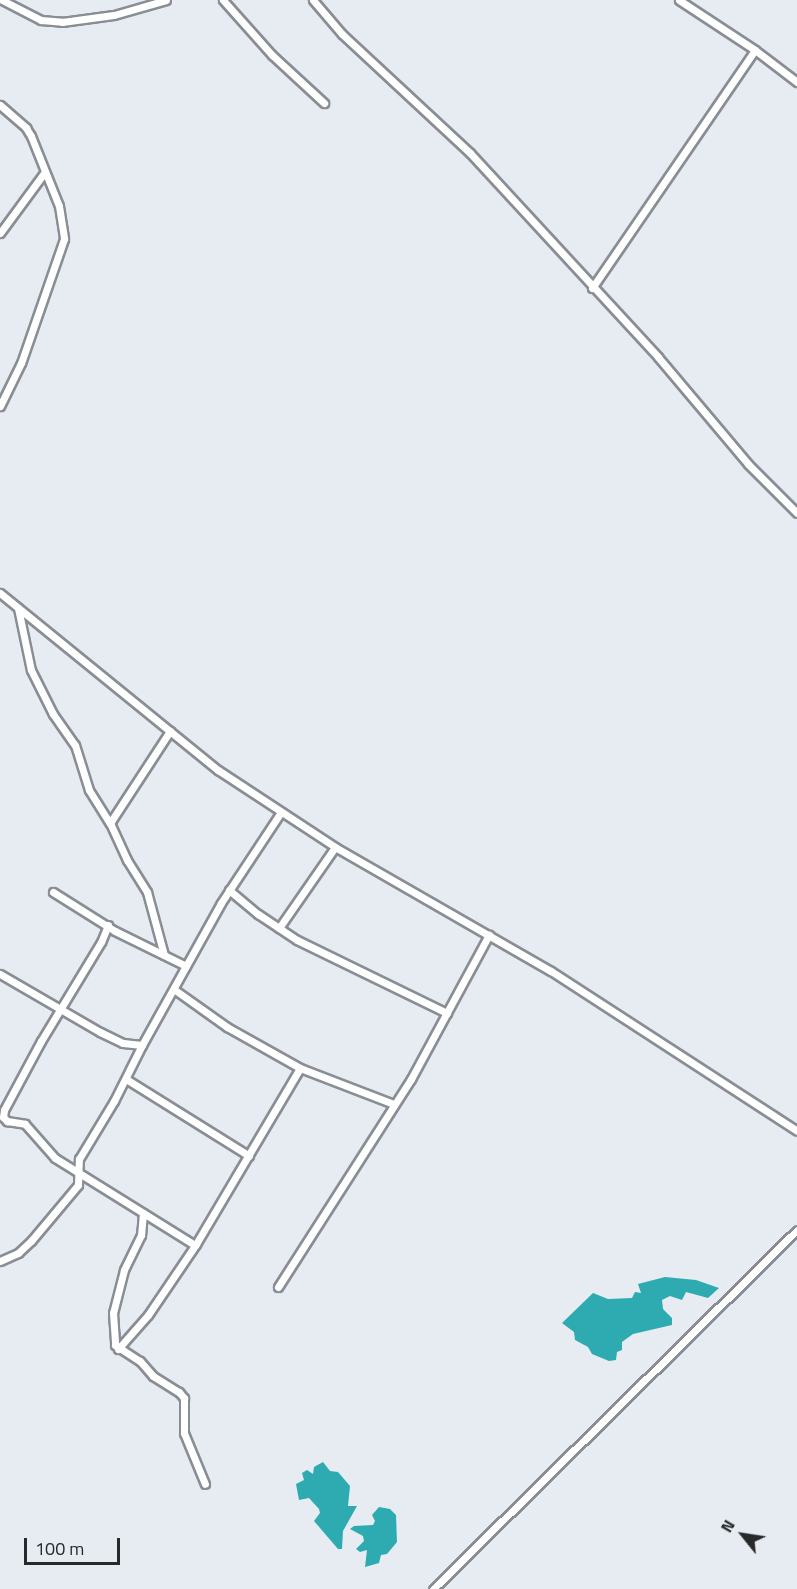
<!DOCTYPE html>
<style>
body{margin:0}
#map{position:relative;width:797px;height:1589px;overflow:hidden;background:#e6ecf2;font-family:"Titillium Web",sans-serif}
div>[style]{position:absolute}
.water>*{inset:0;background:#2dabb1}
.roads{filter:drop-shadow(2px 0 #898e94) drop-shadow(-2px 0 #898e94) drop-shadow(0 2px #898e94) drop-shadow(0 -2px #898e94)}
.minor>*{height:7px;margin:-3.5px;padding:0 3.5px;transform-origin:3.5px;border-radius:3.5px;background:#fff}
span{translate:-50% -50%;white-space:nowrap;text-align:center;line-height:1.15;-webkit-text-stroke:6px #e6ecf2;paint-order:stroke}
.north{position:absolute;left:713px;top:1505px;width:60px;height:60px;-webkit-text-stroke:4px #e6ecf2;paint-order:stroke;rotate:300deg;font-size:16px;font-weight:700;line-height:24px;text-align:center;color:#27292b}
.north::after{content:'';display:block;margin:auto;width:21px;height:27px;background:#27292b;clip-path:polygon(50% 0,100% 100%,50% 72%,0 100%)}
.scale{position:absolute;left:24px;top:1538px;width:96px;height:27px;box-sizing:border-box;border:3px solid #27292b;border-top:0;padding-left:8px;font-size:18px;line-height:21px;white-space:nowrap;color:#27292b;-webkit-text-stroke:4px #e6ecf2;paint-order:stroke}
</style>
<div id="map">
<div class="water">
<i style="clip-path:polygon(665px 1277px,696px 1280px,719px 1288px,708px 1298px,686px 1292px,682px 1300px,670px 1296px,662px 1300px,663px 1309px,672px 1318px,672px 1325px,633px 1334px,622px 1342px,622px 1350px,617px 1352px,616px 1360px,609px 1361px,592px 1354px,588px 1347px,575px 1340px,574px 1332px,562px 1323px,593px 1293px,608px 1299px,632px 1298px,635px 1292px,641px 1293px,638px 1284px)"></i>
<i style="clip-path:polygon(323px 1462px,330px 1471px,338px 1472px,350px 1486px,348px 1506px,357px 1506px,343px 1531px,342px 1549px,338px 1549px,314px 1521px,320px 1513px,319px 1509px,309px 1498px,299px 1500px,296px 1484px,304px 1480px,302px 1473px,307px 1470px,313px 1474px,314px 1467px)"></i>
<i style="clip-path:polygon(379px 1507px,390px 1509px,396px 1515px,397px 1542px,387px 1554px,381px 1555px,379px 1563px,365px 1567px,367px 1550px,360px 1552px,356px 1549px,364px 1541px,363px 1536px,350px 1529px,354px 1526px,373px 1525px,375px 1521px,372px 1515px)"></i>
</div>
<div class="roads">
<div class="minor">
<i style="left:2px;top:0;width:44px;rotate:27.1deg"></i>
<i style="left:41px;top:20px;width:21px;rotate:5deg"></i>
<i style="left:62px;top:22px;width:52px;rotate:-7.7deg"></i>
<i style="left:114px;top:15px;width:54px;rotate:-16.1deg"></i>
<i style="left:223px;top:0;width:74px;rotate:48.3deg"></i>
<i style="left:272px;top:55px;width:71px;rotate:42.7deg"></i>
<i style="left:313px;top:0;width:45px;rotate:49.5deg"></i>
<i style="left:342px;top:34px;width:175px;rotate:42.9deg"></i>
<i style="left:470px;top:153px;width:277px;rotate:47.3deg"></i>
<i style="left:658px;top:357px;width:140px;rotate:49.9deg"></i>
<i style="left:748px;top:464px;width:69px;rotate:45deg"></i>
<i style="left:679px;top:0;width:91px;rotate:33.3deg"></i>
<i style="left:755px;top:50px;width:53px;rotate:37.3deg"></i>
<i style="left:0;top:105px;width:35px;rotate:41deg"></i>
<i style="left:26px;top:128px;width:9px;rotate:58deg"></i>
<i style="left:31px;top:136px;width:75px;rotate:68.2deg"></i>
<i style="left:59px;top:206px;width:33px;rotate:81deg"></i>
<i style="left:64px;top:239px;width:131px;rotate:109.1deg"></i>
<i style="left:21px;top:363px;width:48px;rotate:116deg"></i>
<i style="left:0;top:233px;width:74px;rotate:-53.7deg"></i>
<i style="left:592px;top:288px;width:288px;rotate:-55.6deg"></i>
<i style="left:0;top:593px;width:281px;rotate:39.1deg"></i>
<i style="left:218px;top:770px;width:140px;rotate:33.3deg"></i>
<i style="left:335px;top:847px;width:249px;rotate:29.9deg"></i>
<i style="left:551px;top:971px;width:293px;rotate:33deg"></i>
<i style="left:18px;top:608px;width:63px;rotate:78.2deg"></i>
<i style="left:31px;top:670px;width:49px;rotate:63.4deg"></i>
<i style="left:53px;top:714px;width:38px;rotate:55deg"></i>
<i style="left:75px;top:745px;width:47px;rotate:72.7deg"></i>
<i style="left:89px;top:790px;width:39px;rotate:58deg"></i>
<i style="left:110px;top:823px;width:41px;rotate:65.3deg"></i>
<i style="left:127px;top:860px;width:38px;rotate:58deg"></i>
<i style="left:147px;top:892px;width:65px;rotate:74.9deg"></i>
<i style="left:110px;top:823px;width:110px;rotate:-56.9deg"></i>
<i style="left:229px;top:890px;width:38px;rotate:40deg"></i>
<i style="left:258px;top:914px;width:47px;rotate:33.7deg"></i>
<i style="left:297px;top:940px;width:167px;rotate:26deg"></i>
<i style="left:53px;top:892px;width:73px;rotate:32.2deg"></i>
<i style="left:115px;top:931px;width:79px;rotate:26.2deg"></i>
<i style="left:108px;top:925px;width:18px;rotate:112deg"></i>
<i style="left:101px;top:942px;width:116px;rotate:121.2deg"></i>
<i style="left:41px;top:1041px;width:78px;rotate:118.2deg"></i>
<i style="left:4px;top:1110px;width:7px;rotate:98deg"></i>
<i style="left:3px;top:1117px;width:6px;rotate:45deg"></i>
<i style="left:7px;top:1121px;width:18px;rotate:9deg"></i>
<i style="left:25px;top:1124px;width:45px;rotate:48.6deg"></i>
<i style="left:55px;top:1158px;width:165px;rotate:31.9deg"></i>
<i style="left:279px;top:928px;width:98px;rotate:-55.3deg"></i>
<i style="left:0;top:974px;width:116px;rotate:30.1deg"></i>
<i style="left:100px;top:1032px;width:25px;rotate:26deg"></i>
<i style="left:123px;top:1043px;width:19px;rotate:6deg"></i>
<i style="left:175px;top:990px;width:64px;rotate:35.4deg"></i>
<i style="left:227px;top:1027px;width:84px;rotate:29.3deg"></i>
<i style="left:300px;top:1068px;width:101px;rotate:21deg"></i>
<i style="left:126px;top:1079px;width:145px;rotate:32deg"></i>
<i style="left:143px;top:1213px;width:22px;rotate:95deg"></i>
<i style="left:141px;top:1235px;width:39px;rotate:116deg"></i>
<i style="left:124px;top:1270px;width:44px;rotate:104.3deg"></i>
<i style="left:113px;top:1313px;width:32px;rotate:86deg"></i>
<i style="left:115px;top:1345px;width:30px;rotate:33deg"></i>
<i style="left:140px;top:1361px;width:20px;rotate:49deg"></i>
<i style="left:153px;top:1376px;width:31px;rotate:32deg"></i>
<i style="left:179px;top:1392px;width:8px;rotate:50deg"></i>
<i style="left:184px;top:1398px;width:35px;rotate:90deg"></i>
<i style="left:184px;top:1433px;width:55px;rotate:67.6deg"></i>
<i style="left:0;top:1261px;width:20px;rotate:-24deg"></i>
<i style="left:18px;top:1253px;width:18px;rotate:-43deg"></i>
<i style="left:31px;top:1241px;width:73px;rotate:-50deg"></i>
<i style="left:78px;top:1185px;width:26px;rotate:-88deg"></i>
<i style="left:79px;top:1159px;width:68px;rotate:-58.9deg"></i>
<i style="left:114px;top:1101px;width:63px;rotate:-63.4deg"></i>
<i style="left:142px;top:1045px;width:162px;rotate:-60.9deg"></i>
<i style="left:221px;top:903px;width:109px;rotate:-56.6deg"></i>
<i style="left:278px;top:1287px;width:247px;rotate:-57.4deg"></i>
<i style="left:411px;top:1079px;width:164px;rotate:-61.6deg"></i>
<i style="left:118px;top:1349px;width:45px;rotate:-48.6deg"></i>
<i style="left:148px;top:1315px;width:86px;rotate:-55.9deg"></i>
<i style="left:196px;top:1244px;width:204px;rotate:-59.4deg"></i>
<i style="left:433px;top:1589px;width:511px;rotate:-44.6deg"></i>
</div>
</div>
<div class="north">N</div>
<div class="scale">100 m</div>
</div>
